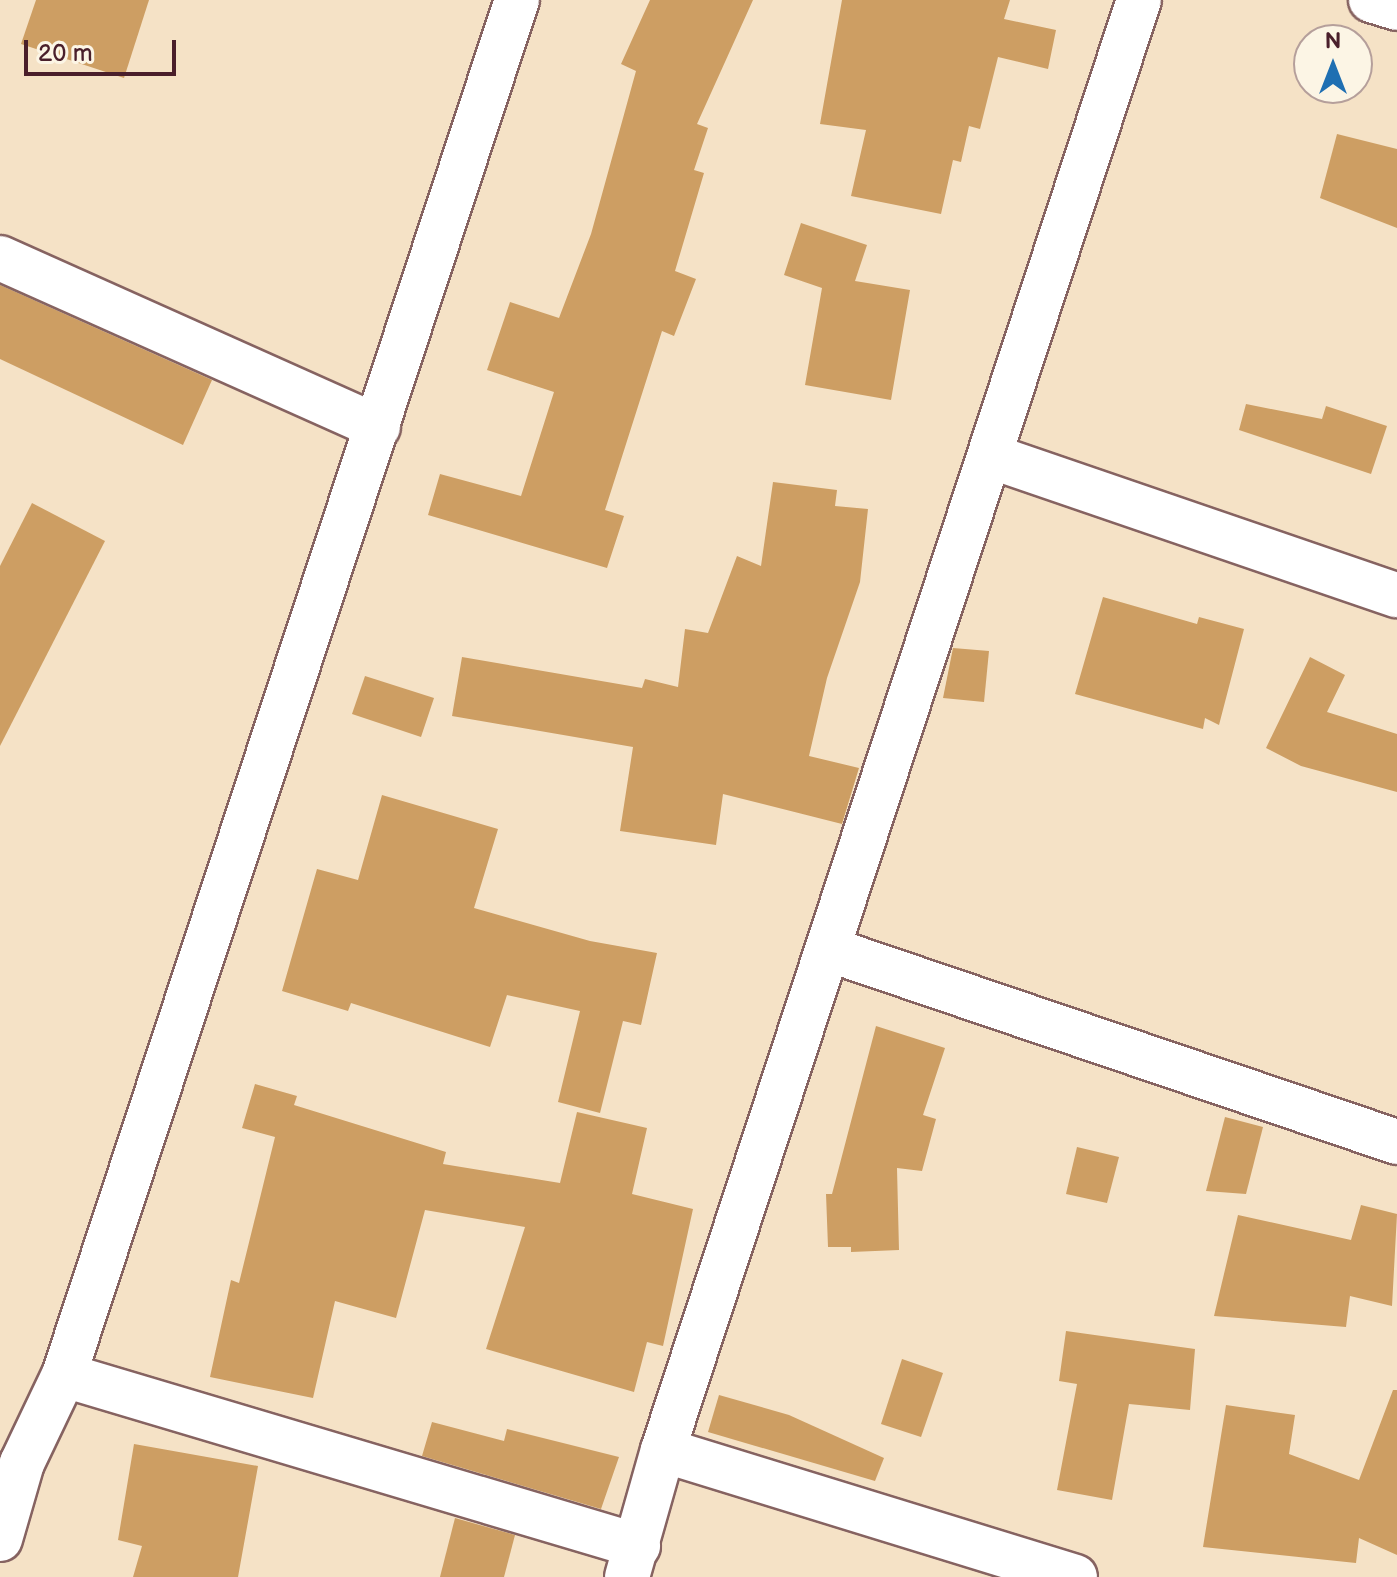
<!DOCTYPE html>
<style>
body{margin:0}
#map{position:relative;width:1397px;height:1577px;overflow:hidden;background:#f5e2c6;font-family:"Balsamiq Sans",sans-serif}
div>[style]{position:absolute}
.building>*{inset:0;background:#cd9e63}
.roads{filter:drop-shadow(2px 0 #866361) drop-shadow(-2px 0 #866361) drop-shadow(0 2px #866361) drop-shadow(0 -2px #866361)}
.street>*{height:44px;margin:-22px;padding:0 22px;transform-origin:22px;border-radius:22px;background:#fff}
span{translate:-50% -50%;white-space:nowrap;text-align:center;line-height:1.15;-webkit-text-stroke:7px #fcf5e5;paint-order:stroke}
.north{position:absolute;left:1293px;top:24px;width:80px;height:80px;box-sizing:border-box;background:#fcf5e5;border:2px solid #b59f9b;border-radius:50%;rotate:0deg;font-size:22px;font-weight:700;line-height:32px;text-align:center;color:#4a1f2b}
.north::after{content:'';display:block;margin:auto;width:28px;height:36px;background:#1f6fb2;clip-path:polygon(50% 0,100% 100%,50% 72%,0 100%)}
.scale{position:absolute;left:24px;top:40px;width:152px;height:36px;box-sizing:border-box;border:4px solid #4a1f2b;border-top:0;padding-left:10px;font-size:24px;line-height:28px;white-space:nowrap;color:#4a1f2b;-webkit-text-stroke:6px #fcf5e5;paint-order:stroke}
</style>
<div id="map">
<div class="building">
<i style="clip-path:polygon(36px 0,149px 0,124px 78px,21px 44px)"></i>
<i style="clip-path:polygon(650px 0,753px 0,697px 124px,708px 128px,694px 170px,704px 173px,675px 271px,696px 279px,674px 336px,662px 331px,605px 510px,624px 516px,607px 568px,428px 515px,440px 474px,521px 496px,554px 392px,487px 370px,510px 302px,559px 318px,591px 234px,636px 71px,621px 64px)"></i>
<i style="clip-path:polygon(842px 0,1010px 0,1004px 19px,1056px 30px,1048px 69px,998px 57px,980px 129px,969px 126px,961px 162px,953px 160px,941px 214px,851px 196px,866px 130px,820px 124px)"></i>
<i style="clip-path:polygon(1337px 134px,1397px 149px,1397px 228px,1320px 198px)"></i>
<i style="clip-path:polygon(801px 223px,867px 245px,855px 281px,910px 290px,891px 400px,805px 385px,822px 288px,784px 275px)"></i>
<i style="clip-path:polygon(0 285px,212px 380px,183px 445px,0 359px)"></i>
<i style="clip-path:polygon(1246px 404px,1322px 419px,1326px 406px,1387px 426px,1371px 474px,1239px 430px)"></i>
<i style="clip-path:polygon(773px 482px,837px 490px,835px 506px,868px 509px,860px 582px,827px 678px,809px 756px,859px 768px,842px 824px,723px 794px,716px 845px,620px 831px,633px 747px,452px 716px,462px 657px,642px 688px,645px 679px,678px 687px,685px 629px,708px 633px,737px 556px,761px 566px)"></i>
<i style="clip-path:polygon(32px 503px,105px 541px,0 746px,0 566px)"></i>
<i style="clip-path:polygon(1103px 597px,1197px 624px,1199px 617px,1244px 629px,1219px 725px,1205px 718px,1203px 729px,1075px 694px)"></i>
<i style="clip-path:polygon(953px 648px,989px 651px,984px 702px,943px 698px)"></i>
<i style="clip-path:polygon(1310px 657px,1345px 675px,1327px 712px,1397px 734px,1397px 792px,1301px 766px,1266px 748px)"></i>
<i style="clip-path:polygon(365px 676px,434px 698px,421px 737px,352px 714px)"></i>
<i style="clip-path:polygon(382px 795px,498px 829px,474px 908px,590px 941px,657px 953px,641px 1025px,623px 1021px,600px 1113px,558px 1102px,580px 1011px,507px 995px,490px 1047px,351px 1003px,348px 1011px,282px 991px,317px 869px,358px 880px)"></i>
<i style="clip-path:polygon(876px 1026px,945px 1048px,923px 1115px,936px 1119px,922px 1171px,897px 1168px,899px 1250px,851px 1252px,851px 1247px,828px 1247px,826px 1194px,832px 1194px)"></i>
<i style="clip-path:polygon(255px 1084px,297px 1096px,294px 1105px,446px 1152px,443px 1164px,560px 1183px,577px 1112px,647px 1128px,632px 1194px,693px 1209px,663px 1346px,647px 1342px,634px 1392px,486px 1349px,525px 1227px,425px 1210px,396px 1318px,335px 1301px,313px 1398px,210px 1377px,231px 1280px,239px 1283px,275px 1137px,242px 1128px)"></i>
<i style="clip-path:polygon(1225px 1117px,1263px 1127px,1246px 1194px,1206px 1191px)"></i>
<i style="clip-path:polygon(1077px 1147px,1119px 1157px,1107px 1203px,1066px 1194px)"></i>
<i style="clip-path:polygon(1361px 1205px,1397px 1214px,1392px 1306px,1350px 1296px,1346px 1327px,1214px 1316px,1238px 1215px,1351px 1240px)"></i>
<i style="clip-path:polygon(1066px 1331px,1195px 1349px,1190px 1410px,1129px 1404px,1112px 1500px,1057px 1490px,1077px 1384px,1059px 1381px)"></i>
<i style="clip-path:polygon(902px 1359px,943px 1373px,921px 1437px,881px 1424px)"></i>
<i style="clip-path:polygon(1393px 1390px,1397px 1390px,1397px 1555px,1359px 1538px,1356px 1563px,1203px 1547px,1226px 1405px,1295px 1415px,1289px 1454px,1359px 1480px)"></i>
<i style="clip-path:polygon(719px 1395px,789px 1415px,884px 1458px,875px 1481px,708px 1432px)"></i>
<i style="clip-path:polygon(432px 1422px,504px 1441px,507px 1429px,619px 1457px,601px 1509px,422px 1456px)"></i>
<i style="clip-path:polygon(134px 1444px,258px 1466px,238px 1577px,133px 1577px,142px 1546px,118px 1540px)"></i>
<i style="clip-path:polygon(455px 1518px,515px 1535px,504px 1577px,440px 1577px)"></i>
</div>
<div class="roads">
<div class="street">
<i style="left:1371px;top:0;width:27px;rotate:17deg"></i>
<i style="left:0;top:258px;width:414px;rotate:24.1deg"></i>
<i style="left:993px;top:457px;width:427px;rotate:18.9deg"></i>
<i style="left:828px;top:949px;width:601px;rotate:18.74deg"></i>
<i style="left:64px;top:1375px;width:599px;rotate:16.59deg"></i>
<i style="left:663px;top:1450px;width:431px;rotate:17.1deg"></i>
<i style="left:0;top:1539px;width:79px;rotate:-73.9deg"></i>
<i style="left:22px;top:1463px;width:98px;rotate:-64.5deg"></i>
<i style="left:64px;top:1375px;width:1448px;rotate:-71.77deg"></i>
<i style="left:627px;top:1577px;width:132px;rotate:-74.2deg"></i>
<i style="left:663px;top:1450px;width:1526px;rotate:-71.83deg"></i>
</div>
</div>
<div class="north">N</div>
<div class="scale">20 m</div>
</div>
